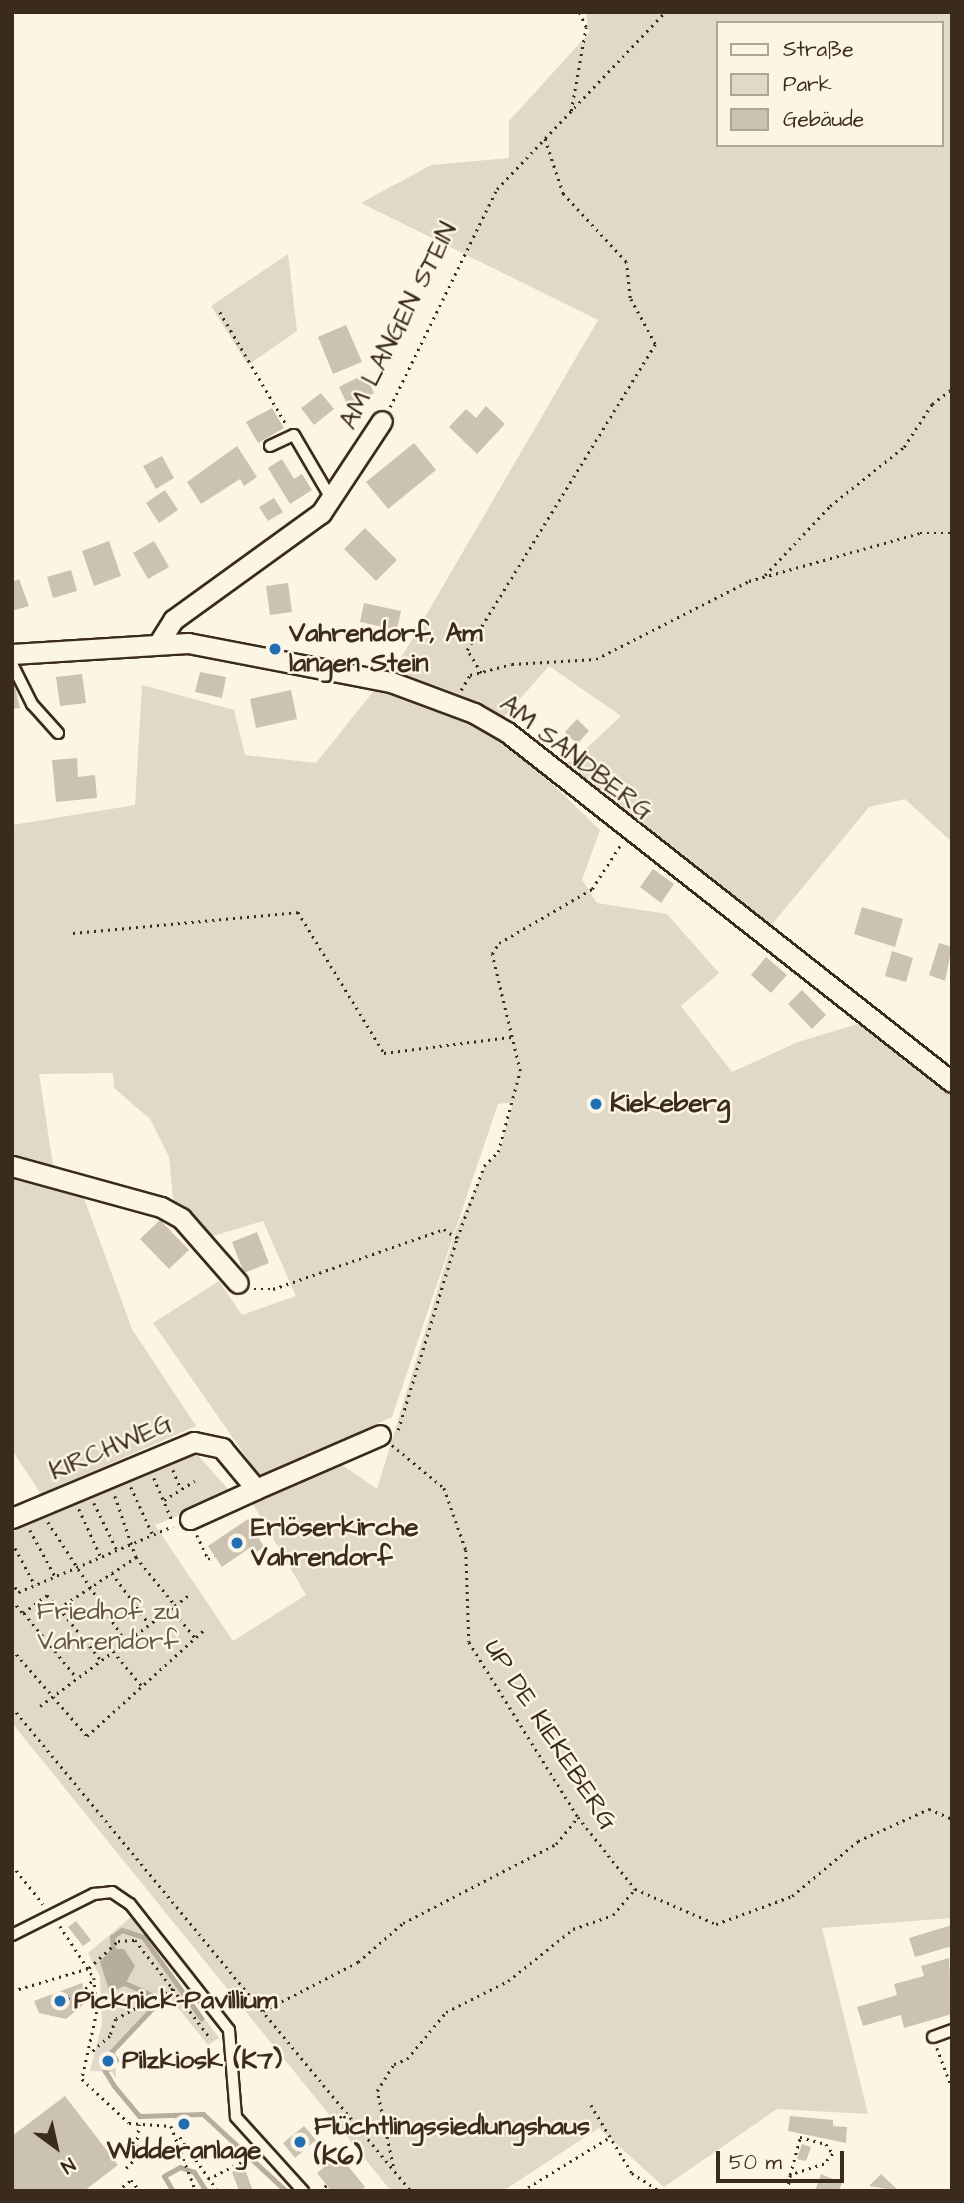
<!DOCTYPE html>
<meta charset="utf-8">
<style>
body{margin:0}
#map{position:relative;width:964px;height:2203px;overflow:hidden;background:#fcf5e5;font-family:"Architects Daughter",sans-serif}
div>[style]{position:absolute}
.green>*{inset:0;background:#e0d8c8}
.water>*{inset:0;background:#b7ad9e}
.stream>*{height:5px;margin:-2.5px;padding:0 2.5px;transform-origin:2.5px;border-radius:2.5px;background:#b7ad9e}
.building>*{inset:0;background:#ccc2b3}
.path>*{height:2.5px;margin-top:-1.25px;transform-origin:0;background:repeating-linear-gradient(90deg,#3b2a1e 0 2px,transparent 0 7px)}
.roads{filter:drop-shadow(2px 0 #3b2a1e) drop-shadow(-2px 0 #3b2a1e) drop-shadow(0 2px #3b2a1e) drop-shadow(0 -2px #3b2a1e)}
.lane>*{height:10px;margin:-5px;padding:0 5px;transform-origin:5px;border-radius:5px;background:#fcf5e5}
.street>*{height:19px;margin:-9.5px;padding:0 9.5px;transform-origin:9.5px;border-radius:9.5px;background:#fcf5e5}
.dots>*{width:19px;height:19px;translate:-50% -50%;box-sizing:border-box;border:4px solid #fcf5e5;border-radius:50%}
span{translate:-50% -50%;white-space:nowrap;text-align:center;line-height:1.15;-webkit-text-stroke:5px #fcf5e5;paint-order:stroke}
.street-label{font-size:26px;color:#3b2a1e}
.poi-label{font-size:26px;color:#3b2a1e;font-weight:700}
.left{translate:0 -50%;text-align:left}
.park-label{font-size:26px;color:#645648}
.frame{position:absolute;inset:0;border:14px solid #3b2a1e;pointer-events:none}
.legend{position:absolute;left:716px;top:21px;width:228px;height:126px;box-sizing:border-box;background:#fcf5e5;border:2px solid #afa495;margin:0;padding:9px 12px;list-style:none;font-size:21px;color:#3b2a1e}
.legend li{display:flex;align-items:center;gap:14px;height:35px}
.legend b{width:35px;border:2px solid #afa495}
.north{position:absolute;left:21px;top:2112px;width:70px;height:70px;-webkit-text-stroke:5px #fcf5e5;paint-order:stroke;rotate:147deg;font-size:19px;font-weight:700;line-height:28px;text-align:center;color:#3b2a1e}
.north::after{content:'';display:block;margin:auto;width:24px;height:32px;background:#3b2a1e;clip-path:polygon(50% 0,100% 100%,50% 72%,0 100%)}
.scale{position:absolute;left:716px;top:2151px;width:128px;height:32px;box-sizing:border-box;border:4px solid #3b2a1e;border-top:0;padding-left:9px;font-size:21px;line-height:24px;white-space:nowrap;color:#3b2a1e;-webkit-text-stroke:5px #fcf5e5;paint-order:stroke}
</style>
<div id="map">
<div class="green">
<i style="clip-path:polygon(evenodd,586px 12px,952px 12px,952px 842px,905px 799px,869px 807px,765px 933px,557px 767px,575px 759px,621px 716px,549px 666px,504px 717px,409px 680px,399px 694px,507px 740px,600px 830px,582px 880px,597px 903px,667px 914px,719px 973px,681px 1006px,732px 1072px,798px 1042px,864px 1022px,952px 1092px,952px 1918px,822px 1928px,868px 2114px,777px 2109px,664px 2187px,599px 2128px,503px 2191px,391px 2191px,12px 1723px,12px 1532px,197px 1454px,232px 1494px,155px 1525px,233px 1641px,306px 1595px,250px 1499px,332px 1458px,377px 1489px,456px 1230px,485px 1167px,499px 1153px,513px 1102px,498px 1104px,392px 1417px,260px 1477px,153px 1323px,219px 1281px,242px 1315px,296px 1296px,263px 1221px,210px 1237px,174px 1207px,169px 1157px,150px 1119px,114px 1088px,113px 1073px,39px 1074px,54px 1171px,12px 1158px,12px 825px,135px 805px,142px 685px,234px 710px,245px 755px,316px 763px,404px 653px,598px 320px,361px 203px,431px 165px,509px 158px,509px 121px,589px 33px,586px 12px,717px 23px,941px 23px,941px 145px,717px 145px,717px 23px)"></i>
<i style="clip-path:polygon(288px 254px,297px 331px,248px 365px,211px 306px)"></i>
<i style="clip-path:polygon(12px 1176px,84px 1198px,132px 1329px,196px 1426px,41px 1494px,12px 1450px)"></i>
<i style="clip-path:polygon(131px 1917px,219px 2038px,208px 2045px,169px 1997px,128px 2032px,115px 2053px,116px 2079px,112px 2072px,90px 2071px,102px 2024px,100px 1977px,88px 1953px)"></i>
</div>
<div class="water">
<i style="clip-path:polygon(111px 1949px,124px 1949px,135px 1966px,124px 1986px,110px 1993px,100px 1962px)"></i>
</div>
<div class="stream">
<i style="left:114px;top:1956px;width:19px;rotate:-96deg"></i>
<i style="left:112px;top:1937px;width:12px;rotate:-35deg"></i>
<i style="left:122px;top:1930px;width:22px;rotate:18deg"></i>
<i style="left:143px;top:1937px;width:100px;rotate:54.4deg"></i>
<i style="left:122px;top:1982px;width:43px;rotate:23.6deg"></i>
<i style="left:161px;top:1999px;width:73px;rotate:133.3deg"></i>
<i style="left:111px;top:2052px;width:9px;rotate:58deg"></i>
<i style="left:116px;top:2060px;width:16px;rotate:135deg"></i>
<i style="left:105px;top:2071px;width:17px;rotate:59deg"></i>
<i style="left:114px;top:2086px;width:39px;rotate:50deg"></i>
<i style="left:139px;top:2116px;width:64px;rotate:-1.8deg"></i>
<i style="left:203px;top:2114px;width:113px;rotate:42.9deg"></i>
<i style="left:173px;top:2191px;width:17px;rotate:-121deg"></i>
<i style="left:164px;top:2176px;width:18px;rotate:-29deg"></i>
<i style="left:180px;top:2167px;width:15px;rotate:20deg"></i>
<i style="left:194px;top:2172px;width:22px;rotate:58deg"></i>
</div>
<div class="building">
<i style="clip-path:polygon(346px 325px,362px 362px,333px 374px,318px 337px)"></i>
<i style="clip-path:polygon(365px 374px,374px 393px,348px 406px,339px 387px)"></i>
<i style="clip-path:polygon(321px 393px,334px 409px,314px 425px,301px 408px)"></i>
<i style="clip-path:polygon(486px 406px,505px 424px,477px 454px,449px 427px,466px 409px,476px 418px)"></i>
<i style="clip-path:polygon(272px 408px,284px 428px,258px 443px,246px 422px)"></i>
<i style="clip-path:polygon(414px 443px,436px 470px,388px 509px,366px 482px)"></i>
<i style="clip-path:polygon(237px 446px,257px 477px,244px 486px,240px 479px,201px 504px,187px 482px)"></i>
<i style="clip-path:polygon(162px 456px,174px 478px,156px 489px,143px 466px)"></i>
<i style="clip-path:polygon(282px 459px,294px 479px,302px 474px,312px 490px,290px 504px,268px 468px)"></i>
<i style="clip-path:polygon(165px 490px,178px 510px,159px 523px,146px 503px)"></i>
<i style="clip-path:polygon(274px 498px,283px 512px,268px 521px,259px 507px)"></i>
<i style="clip-path:polygon(365px 528px,397px 560px,376px 581px,344px 549px)"></i>
<i style="clip-path:polygon(109px 541px,121px 576px,94px 586px,82px 551px)"></i>
<i style="clip-path:polygon(154px 541px,169px 567px,148px 579px,133px 553px)"></i>
<i style="clip-path:polygon(71px 570px,77px 591px,53px 598px,47px 577px)"></i>
<i style="clip-path:polygon(19px 579px,29px 606px,12px 611px,12px 582px)"></i>
<i style="clip-path:polygon(288px 583px,292px 612px,270px 615px,266px 586px)"></i>
<i style="clip-path:polygon(364px 603px,401px 611px,397px 630px,360px 622px)"></i>
<i style="clip-path:polygon(200px 672px,226px 677px,222px 698px,195px 692px)"></i>
<i style="clip-path:polygon(12px 674px,20px 708px,12px 709px)"></i>
<i style="clip-path:polygon(82px 674px,86px 703px,60px 706px,56px 677px)"></i>
<i style="clip-path:polygon(291px 690px,297px 719px,256px 728px,250px 699px)"></i>
<i style="clip-path:polygon(577px 719px,589px 731px,577px 744px,565px 732px)"></i>
<i style="clip-path:polygon(77px 758px,78px 777px,95px 775px,97px 798px,56px 802px,52px 760px)"></i>
<i style="clip-path:polygon(653px 869px,674px 884px,661px 903px,640px 887px)"></i>
<i style="clip-path:polygon(862px 907px,903px 919px,895px 947px,854px 934px)"></i>
<i style="clip-path:polygon(939px 943px,952px 947px,945px 981px,929px 975px)"></i>
<i style="clip-path:polygon(892px 951px,913px 958px,906px 982px,885px 976px)"></i>
<i style="clip-path:polygon(766px 957px,787px 975px,771px 993px,751px 975px)"></i>
<i style="clip-path:polygon(802px 990px,826px 1015px,812px 1029px,788px 1004px)"></i>
<i style="clip-path:polygon(160px 1220px,189px 1250px,169px 1269px,140px 1239px)"></i>
<i style="clip-path:polygon(257px 1232px,269px 1263px,244px 1273px,232px 1242px)"></i>
<i style="clip-path:polygon(248px 1519px,264px 1547px,255px 1553px,251px 1547px,222px 1567px,208px 1546px)"></i>
<i style="clip-path:polygon(76px 1921px,91px 1940px,83px 1946px,68px 1927px)"></i>
<i style="clip-path:polygon(952px 1925px,952px 1946px,915px 1957px,909px 1938px)"></i>
<i style="clip-path:polygon(949px 1958px,952px 2014px,904px 2028px,901px 2015px,863px 2026px,857px 2007px,897px 1995px,894px 1984px,924px 1976px,921px 1966px)"></i>
<i style="clip-path:polygon(82px 1983px,86px 2002px,66px 2019px,39px 2013px,34px 2001px)"></i>
<i style="clip-path:polygon(65px 2096px,118px 2165px,84px 2191px,12px 2191px,12px 2136px)"></i>
<i style="clip-path:polygon(186px 2114px,193px 2128px,183px 2133px,175px 2119px)"></i>
<i style="clip-path:polygon(790px 2116px,833px 2120px,833px 2126px,847px 2127px,846px 2143px,788px 2131px)"></i>
<i style="clip-path:polygon(304px 2126px,316px 2140px,295px 2158px,283px 2143px)"></i>
<i style="clip-path:polygon(802px 2144px,811px 2147px,806px 2161px,797px 2159px)"></i>
<i style="clip-path:polygon(339px 2155px,365px 2187px,361px 2191px,331px 2191px,317px 2173px)"></i>
<i style="clip-path:polygon(244px 2167px,253px 2191px,239px 2191px,232px 2172px)"></i>
<i style="clip-path:polygon(821px 2174px,842px 2183px,839px 2191px,815px 2191px)"></i>
<i style="clip-path:polygon(881px 2174px,899px 2191px,869px 2186px)"></i>
</div>
<div class="path">
<i style="left:571px;top:111px;width:85px;rotate:-79.9deg"></i>
<i style="left:586px;top:27px;width:17px;rotate:-115deg"></i>
<i style="left:220px;top:312px;width:130px;rotate:59.5deg"></i>
<i style="left:390px;top:407px;width:243px;rotate:-63.9deg"></i>
<i style="left:497px;top:189px;width:244px;rotate:-46.5deg"></i>
<i style="left:765px;top:575px;width:95px;rotate:-46.7deg"></i>
<i style="left:830px;top:506px;width:95px;rotate:-38.6deg"></i>
<i style="left:904px;top:447px;width:51px;rotate:-56.9deg"></i>
<i style="left:932px;top:404px;width:25px;rotate:-37deg"></i>
<i style="left:481px;top:673px;width:27px;rotate:-121deg"></i>
<i style="left:467px;top:650px;width:359px;rotate:-58.4deg"></i>
<i style="left:655px;top:344px;width:52px;rotate:-118.5deg"></i>
<i style="left:630px;top:298px;width:36px;rotate:-96deg"></i>
<i style="left:626px;top:262px;width:93px;rotate:-132.8deg"></i>
<i style="left:563px;top:194px;width:60px;rotate:-108.4deg"></i>
<i style="left:461px;top:690px;width:17px;rotate:-59deg"></i>
<i style="left:470px;top:675px;width:43px;rotate:-14.7deg"></i>
<i style="left:512px;top:664px;width:84px;rotate:-3.4deg"></i>
<i style="left:596px;top:659px;width:172px;rotate:-27deg"></i>
<i style="left:749px;top:581px;width:178px;rotate:-15.7deg"></i>
<i style="left:920px;top:533px;width:32px"></i>
<i style="left:73px;top:933px;width:226px;rotate:-5.3deg"></i>
<i style="left:298px;top:912px;width:165px;rotate:58.6deg"></i>
<i style="left:384px;top:1053px;width:128px;rotate:-7.2deg"></i>
<i style="left:254px;top:1289px;width:19px"></i>
<i style="left:273px;top:1289px;width:181px;rotate:-19.3deg"></i>
<i style="left:444px;top:1229px;width:16px;rotate:35deg"></i>
<i style="left:398px;top:1430px;width:201px;rotate:-72.9deg"></i>
<i style="left:457px;top:1238px;width:77px;rotate:-69.4deg"></i>
<i style="left:484px;top:1166px;width:20px;rotate:-45deg"></i>
<i style="left:498px;top:1152px;width:84px;rotate:-74.8deg"></i>
<i style="left:520px;top:1071px;width:120px;rotate:-103.5deg"></i>
<i style="left:492px;top:954px;width:13px;rotate:-58deg"></i>
<i style="left:499px;top:943px;width:108px;rotate:-30.1deg"></i>
<i style="left:592px;top:889px;width:54px;rotate:-57.2deg"></i>
<i style="left:392px;top:1445px;width:67px;rotate:39.6deg"></i>
<i style="left:444px;top:1488px;width:66px;rotate:70.5deg"></i>
<i style="left:466px;top:1550px;width:92px;rotate:88.1deg"></i>
<i style="left:469px;top:1642px;width:206px;rotate:58.1deg"></i>
<i style="left:578px;top:1817px;width:92px;rotate:51.6deg"></i>
<i style="left:635px;top:1889px;width:88px;rotate:23.4deg"></i>
<i style="left:716px;top:1924px;width:81px;rotate:-20.2deg"></i>
<i style="left:792px;top:1896px;width:86px;rotate:-39.8deg"></i>
<i style="left:858px;top:1841px;width:78px;rotate:-24.3deg"></i>
<i style="left:929px;top:1809px;width:25px;rotate:23deg"></i>
<i style="left:173px;top:1470px;width:21px;rotate:67deg"></i>
<i style="left:154px;top:1478px;width:46px;rotate:66.8deg"></i>
<i style="left:131px;top:1487px;width:53px;rotate:65.4deg"></i>
<i style="left:115px;top:1496px;width:65px;rotate:71deg"></i>
<i style="left:136px;top:1557px;width:62px;rotate:50.9deg"></i>
<i style="left:164px;top:1500px;width:36px;rotate:-32deg"></i>
<i style="left:94px;top:1503px;width:52px;rotate:63.9deg"></i>
<i style="left:79px;top:1509px;width:53px;rotate:65.4deg"></i>
<i style="left:48px;top:1522px;width:143px;rotate:57deg"></i>
<i style="left:30px;top:1530px;width:52px;rotate:61.5deg"></i>
<i style="left:197px;top:1535px;width:26px;rotate:65deg"></i>
<i style="left:208px;top:1559px;width:7px;rotate:-27deg"></i>
<i style="left:12px;top:1542px;width:49px;rotate:61.9deg"></i>
<i style="left:112px;top:1573px;width:63px;rotate:54deg"></i>
<i style="left:12px;top:1581px;width:13px;rotate:61deg"></i>
<i style="left:12px;top:1595px;width:175px;rotate:-23.2deg"></i>
<i style="left:12px;top:1600px;width:17px;rotate:50deg"></i>
<i style="left:23px;top:1613px;width:30px;rotate:-37deg"></i>
<i style="left:47px;top:1595px;width:18px;rotate:47deg"></i>
<i style="left:59px;top:1608px;width:92px;rotate:-33.5deg"></i>
<i style="left:59px;top:1608px;width:67px;rotate:51.1deg"></i>
<i style="left:171px;top:1608px;width:38px;rotate:51deg"></i>
<i style="left:24px;top:1613px;width:84px;rotate:50.8deg"></i>
<i style="left:12px;top:1649px;width:115px;rotate:49.2deg"></i>
<i style="left:87px;top:1736px;width:159px;rotate:-42.2deg"></i>
<i style="left:113px;top:1651px;width:45px;rotate:50.4deg"></i>
<i style="left:40px;top:1706px;width:187px;rotate:-36.7deg"></i>
<i style="left:12px;top:1707px;width:627px;rotate:50.5deg"></i>
<i style="left:12px;top:1865px;width:50px;rotate:51.5deg"></i>
<i style="left:60px;top:1926px;width:62px;rotate:56.8deg"></i>
<i style="left:94px;top:1978px;width:34px;rotate:85deg"></i>
<i style="left:97px;top:2012px;width:69px;rotate:102.6deg"></i>
<i style="left:82px;top:2079px;width:64px;rotate:43.1deg"></i>
<i style="left:129px;top:2123px;width:42px;rotate:4.1deg"></i>
<i style="left:171px;top:2126px;width:70px;rotate:69deg"></i>
<i style="left:173px;top:1989px;width:63px;rotate:52.8deg"></i>
<i style="left:12px;top:1991px;width:80px;rotate:-16.6deg"></i>
<i style="left:89px;top:1968px;width:40px;rotate:-43deg"></i>
<i style="left:118px;top:1941px;width:17px;rotate:-3deg"></i>
<i style="left:135px;top:1940px;width:62px;rotate:52.2deg"></i>
<i style="left:173px;top:1989px;width:64px;rotate:152.2deg"></i>
<i style="left:116px;top:2019px;width:18px;rotate:109deg"></i>
<i style="left:110px;top:2036px;width:24px;rotate:138deg"></i>
<i style="left:54px;top:2002px;width:28px;rotate:-17deg"></i>
<i style="left:81px;top:1994px;width:21px;rotate:-51deg"></i>
<i style="left:263px;top:2011px;width:107px;rotate:-27.3deg"></i>
<i style="left:358px;top:1962px;width:60px;rotate:-40.9deg"></i>
<i style="left:403px;top:1923px;width:172px;rotate:-27.3deg"></i>
<i style="left:556px;top:1844px;width:35px;rotate:-51deg"></i>
<i style="left:937px;top:2048px;width:43px;rotate:69.4deg"></i>
<i style="left:591px;top:2105px;width:79px;rotate:58.9deg"></i>
<i style="left:632px;top:2173px;width:33px;rotate:33deg"></i>
<i style="left:180px;top:2137px;width:66px;rotate:54.9deg"></i>
<i style="left:393px;top:2166px;width:77px;rotate:-102deg"></i>
<i style="left:377px;top:2091px;width:32px;rotate:-58deg"></i>
<i style="left:394px;top:2064px;width:14px;rotate:-21deg"></i>
<i style="left:407px;top:2059px;width:61px;rotate:-50.3deg"></i>
<i style="left:446px;top:2012px;width:69px;rotate:-26.6deg"></i>
<i style="left:508px;top:1981px;width:83px;rotate:-38.7deg"></i>
<i style="left:573px;top:1929px;width:42px;rotate:-19.3deg"></i>
<i style="left:613px;top:1915px;width:34px;rotate:-50deg"></i>
<i style="left:126px;top:2168px;width:11px;rotate:-45deg"></i>
<i style="left:134px;top:2160px;width:36px;rotate:-82deg"></i>
<i style="left:208px;top:2179px;width:53px;rotate:-27.1deg"></i>
<i style="left:117px;top:2191px;width:18px;rotate:-38deg"></i>
<i style="left:131px;top:2180px;width:14px;rotate:51deg"></i>
<i style="left:319px;top:2191px;width:10px;rotate:-37deg"></i>
<i style="left:522px;top:2191px;width:100px;rotate:-31.5deg"></i>
<i style="left:787px;top:2191px;width:16px;rotate:-79deg"></i>
<i style="left:790px;top:2175px;width:39px;rotate:-75deg"></i>
<i style="left:800px;top:2137px;width:27px;rotate:15deg"></i>
<i style="left:826px;top:2144px;width:12px;rotate:55deg"></i>
<i style="left:833px;top:2154px;width:13px;rotate:132deg"></i>
<i style="left:824px;top:2164px;width:36px;rotate:162deg"></i>
</div>
<div class="roads">
<div class="lane">
<i style="left:270px;top:446px;width:26px;rotate:-25deg"></i>
<i style="left:294px;top:435px;width:75px;rotate:59.7deg"></i>
<i style="left:12px;top:664px;width:45px;rotate:63.4deg"></i>
<i style="left:32px;top:704px;width:39px;rotate:48deg"></i>
<i style="left:12px;top:1935px;width:92px;rotate:-26.6deg"></i>
<i style="left:94px;top:1894px;width:18px;rotate:-6deg"></i>
<i style="left:112px;top:1892px;width:22px;rotate:34deg"></i>
<i style="left:130px;top:1904px;width:160px;rotate:51.8deg"></i>
<i style="left:229px;top:2030px;width:87px;rotate:85.4deg"></i>
<i style="left:236px;top:2117px;width:100px;rotate:47.8deg"></i>
<i style="left:933px;top:2037px;width:20px;rotate:-20deg"></i>
</div>
<div class="street">
<i style="left:160px;top:641px;width:25px;rotate:-58deg"></i>
<i style="left:173px;top:620px;width:183px;rotate:-35.9deg"></i>
<i style="left:321px;top:513px;width:110px;rotate:-56.5deg"></i>
<i style="left:12px;top:654px;width:176px;rotate:-3.6deg"></i>
<i style="left:188px;top:643px;width:207px;rotate:10.9deg"></i>
<i style="left:391px;top:682px;width:89px;rotate:20.5deg"></i>
<i style="left:474px;top:713px;width:38px;rotate:30deg"></i>
<i style="left:507px;top:732px;width:566px;rotate:38.19deg"></i>
<i style="left:12px;top:1166px;width:155px;rotate:15.4deg"></i>
<i style="left:161px;top:1207px;width:23px;rotate:29deg"></i>
<i style="left:181px;top:1218px;width:86px;rotate:48.8deg"></i>
<i style="left:12px;top:1518px;width:197px;rotate:-22.7deg"></i>
<i style="left:194px;top:1442px;width:29px;rotate:12deg"></i>
<i style="left:222px;top:1448px;width:53px;rotate:50.3deg"></i>
<i style="left:256px;top:1489px;width:135px;rotate:-23.5deg"></i>
<i style="left:190px;top:1519px;width:72px;rotate:-24.4deg"></i>
</div>
</div>
<div class="dots">
<i style="left:275px;top:649px;background:#1f6fb2"></i>
<i style="left:596px;top:1104px;background:#1f6fb2"></i>
<i style="left:237px;top:1543px;background:#1f6fb2"></i>
<i style="left:60px;top:2001px;background:#1f6fb2"></i>
<i style="left:108px;top:2061px;background:#1f6fb2"></i>
<i style="left:184px;top:2124px;background:#1f6fb2"></i>
<i style="left:300px;top:2142px;background:#1f6fb2"></i>
</div>
<div class="street-label">
<span style="left:399px;top:326px;rotate:-63deg">AM LANGEN STEIN</span>
<span style="left:576px;top:758px;rotate:38deg">AM SANDBERG</span>
<span style="left:111px;top:1448px;rotate:-23deg">KIRCHWEG</span>
<span style="left:550px;top:1735px;rotate:57deg">UP DE KIEKEBERG</span>
</div>
<div class="poi-label">
<span class="left" style="left:289px;top:649px">Vahrendorf, Am<br>langen Stein</span>
<span class="left" style="left:610px;top:1104px">Kiekeberg</span>
<span class="left" style="left:251px;top:1543px">Erlöserkirche<br>Vahrendorf</span>
<span class="left" style="left:74px;top:2001px">Picknick-Pavillium</span>
<span class="left" style="left:122px;top:2061px">Pilzkiosk (K7)</span>
<span class="left" style="left:314px;top:2142px">Flüchtlingssiedlungshaus<br>(K6)</span>
<span style="left:184px;top:2151px">Widderanlage</span>
</div>
<div class="park-label">
<span style="left:108px;top:1627px">Friedhof zu<br>Vahrendorf</span>
</div>
<div class="frame"></div>
<ul class="legend">
<li><b style="height:9px;background:#fcf5e5"></b>Straße</li>
<li><b style="height:19px;background:#e0d8c8"></b>Park</li>
<li><b style="height:19px;background:#ccc2b3"></b>Gebäude</li>
</ul>
<div class="north">N</div>
<div class="scale">50 m</div>
</div>
